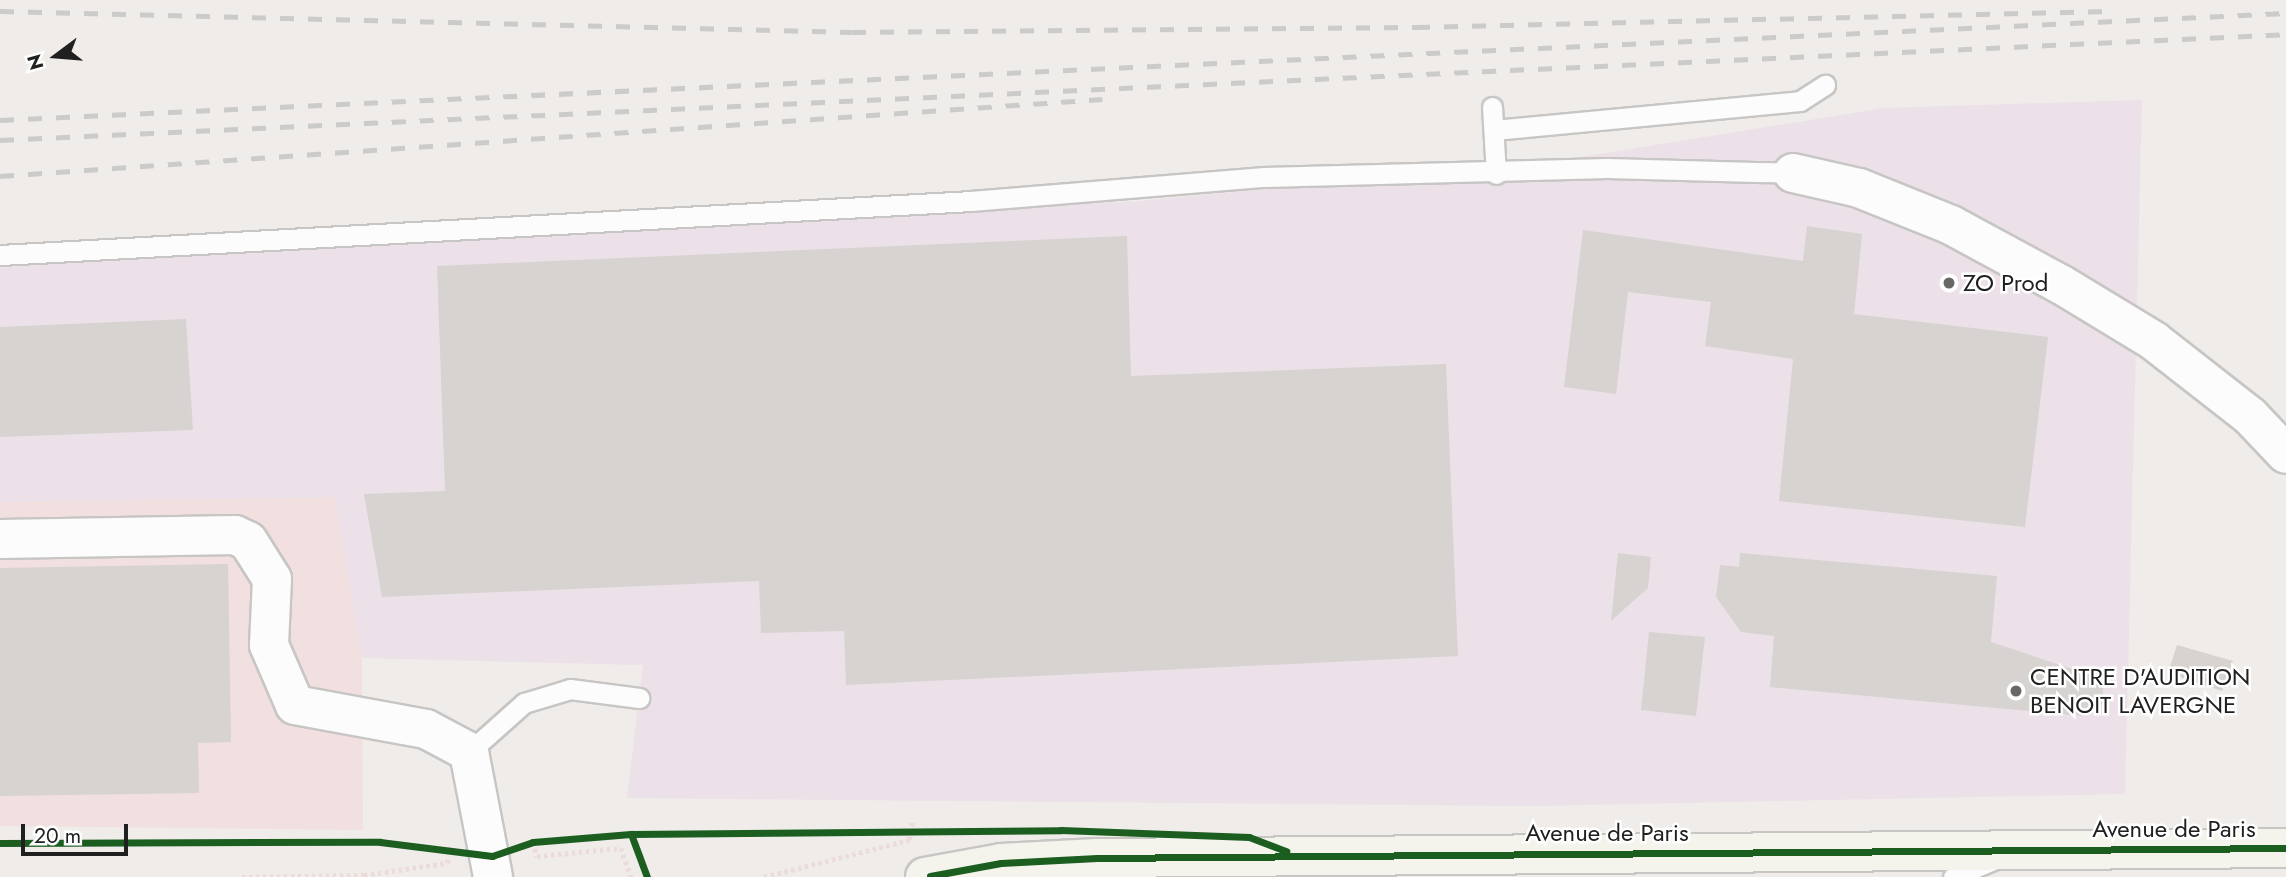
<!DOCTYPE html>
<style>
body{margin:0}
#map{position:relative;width:2286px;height:877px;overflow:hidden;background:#efece9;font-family:Jost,sans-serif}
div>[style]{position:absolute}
.commercial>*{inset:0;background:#f1e0df}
.industrial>*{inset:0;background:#ece1e8}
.building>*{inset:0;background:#d6d3d0}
.path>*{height:4.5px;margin-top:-2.25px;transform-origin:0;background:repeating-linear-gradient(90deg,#ecdbd9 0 3.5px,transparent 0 7px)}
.roads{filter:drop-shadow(2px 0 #c7c6c5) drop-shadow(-2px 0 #c7c6c5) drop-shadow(0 2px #c7c6c5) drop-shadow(0 -2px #c7c6c5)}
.lane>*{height:19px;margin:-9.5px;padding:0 9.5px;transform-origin:9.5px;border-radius:9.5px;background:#fdfcfc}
.street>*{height:38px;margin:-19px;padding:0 19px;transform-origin:19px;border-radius:19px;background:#fdfcfc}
.secondary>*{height:38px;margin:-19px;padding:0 19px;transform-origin:19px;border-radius:19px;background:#f4f4ec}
.rail>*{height:5px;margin-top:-2.5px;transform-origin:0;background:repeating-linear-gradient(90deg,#cbcbca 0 14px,transparent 0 28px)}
.cycleway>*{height:7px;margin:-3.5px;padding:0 3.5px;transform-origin:3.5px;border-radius:3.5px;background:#1b5e20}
.dots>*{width:19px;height:19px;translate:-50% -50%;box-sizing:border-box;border:4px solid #fff;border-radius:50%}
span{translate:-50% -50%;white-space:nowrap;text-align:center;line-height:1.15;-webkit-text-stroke:5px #fff;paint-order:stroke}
.poi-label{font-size:24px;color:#202020}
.left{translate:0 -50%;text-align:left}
.street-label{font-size:24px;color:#202020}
.north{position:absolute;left:21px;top:21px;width:70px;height:70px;-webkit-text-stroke:5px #fff;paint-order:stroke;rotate:254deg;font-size:19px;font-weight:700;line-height:28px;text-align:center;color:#202020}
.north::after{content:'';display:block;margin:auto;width:24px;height:32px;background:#202020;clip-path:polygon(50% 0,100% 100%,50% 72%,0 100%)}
.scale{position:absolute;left:21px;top:824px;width:107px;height:32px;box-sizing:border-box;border:4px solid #202020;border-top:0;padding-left:9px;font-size:21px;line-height:24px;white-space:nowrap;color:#202020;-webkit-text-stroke:5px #fff;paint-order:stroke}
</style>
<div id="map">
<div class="commercial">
<i style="clip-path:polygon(335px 497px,362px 658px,363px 830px,0 826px,0 502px)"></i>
</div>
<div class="industrial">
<i style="clip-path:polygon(2142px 100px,2125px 794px,1535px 806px,627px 798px,643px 665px,362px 658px,335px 497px,0 502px,0 268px,438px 236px,1141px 201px,1575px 158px,1884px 108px)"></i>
</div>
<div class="building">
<i style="clip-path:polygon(1807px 226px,1862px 234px,1854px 314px,2048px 337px,2025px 527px,1779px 501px,1793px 359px,1705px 346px,1711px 302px,1628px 292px,1616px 394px,1564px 387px,1583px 230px,1803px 261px)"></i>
<i style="clip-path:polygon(1127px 236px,1131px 376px,1446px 364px,1458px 656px,846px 685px,844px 631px,761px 633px,759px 581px,382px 597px,364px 494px,445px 491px,437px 266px)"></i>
<i style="clip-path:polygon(186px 319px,193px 430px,0 437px,0 327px)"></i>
<i style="clip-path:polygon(1618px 553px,1651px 557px,1648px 588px,1611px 621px)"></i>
<i style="clip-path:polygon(1740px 553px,1997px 576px,1991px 642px,2090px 675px,2103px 686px,2103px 704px,2083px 716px,1770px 687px,1774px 636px,1741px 632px,1716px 597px,1720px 565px,1739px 567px)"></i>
<i style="clip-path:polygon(228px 564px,231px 742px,198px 743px,199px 793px,0 796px,0 568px)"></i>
<i style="clip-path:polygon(1649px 632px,1705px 637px,1696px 716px,1641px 710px)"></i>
<i style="clip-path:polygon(2177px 645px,2233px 661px,2222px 691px,2168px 673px)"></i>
</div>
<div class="path">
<i style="left:533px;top:842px;width:15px;rotate:74deg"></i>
<i style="left:537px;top:856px;width:84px;rotate:-5.4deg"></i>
<i style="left:621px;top:848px;width:31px;rotate:71deg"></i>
<i style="left:242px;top:877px;width:122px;rotate:-0.9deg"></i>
<i style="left:364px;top:875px;width:84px;rotate:-8.2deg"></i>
<i style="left:447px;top:863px;width:7px;rotate:-74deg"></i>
<i style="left:764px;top:877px;width:150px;rotate:-14.3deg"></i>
<i style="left:909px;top:840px;width:20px;rotate:-81deg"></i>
</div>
<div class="roads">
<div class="lane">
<i style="left:1492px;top:107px;width:67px;rotate:86.6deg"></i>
<i style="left:1494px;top:130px;width:307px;rotate:-5.4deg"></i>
<i style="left:1800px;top:101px;width:30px;rotate:-33deg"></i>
<i style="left:0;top:255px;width:973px;rotate:-3.18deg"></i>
<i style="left:971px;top:201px;width:294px;rotate:-4.7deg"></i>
<i style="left:1264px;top:177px;width:343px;rotate:-1.5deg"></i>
<i style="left:1607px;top:168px;width:186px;rotate:1.5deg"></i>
<i style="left:469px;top:752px;width:74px;rotate:-41.7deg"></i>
<i style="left:524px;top:703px;width:48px;rotate:-16.9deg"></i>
<i style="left:570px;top:689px;width:70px;rotate:7.4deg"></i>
<i style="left:1953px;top:877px;width:43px;rotate:-23deg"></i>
</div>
<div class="street">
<i style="left:1793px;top:173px;width:68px;rotate:12.8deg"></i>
<i style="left:1859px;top:188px;width:99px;rotate:21.9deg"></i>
<i style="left:1951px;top:225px;width:126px;rotate:28.4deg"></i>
<i style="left:2062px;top:285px;width:108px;rotate:31.3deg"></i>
<i style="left:2154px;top:341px;width:122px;rotate:38deg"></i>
<i style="left:2250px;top:416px;width:52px;rotate:46.5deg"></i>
<i style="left:0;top:539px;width:235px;rotate:-1deg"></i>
<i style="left:235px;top:535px;width:14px;rotate:25deg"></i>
<i style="left:248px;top:541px;width:45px;rotate:57.7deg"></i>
<i style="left:272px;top:579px;width:66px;rotate:92.6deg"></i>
<i style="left:269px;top:645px;width:65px;rotate:66.6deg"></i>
<i style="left:295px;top:705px;width:133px;rotate:10.4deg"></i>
<i style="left:426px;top:729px;width:49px;rotate:28.1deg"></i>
<i style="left:469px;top:752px;width:127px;rotate:79.1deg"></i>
</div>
<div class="secondary">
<i style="left:925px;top:877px;width:77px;rotate:-10.4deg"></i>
<i style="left:1001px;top:863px;width:96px;rotate:-3deg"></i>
<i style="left:1097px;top:858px;width:1189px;rotate:-0.48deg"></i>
</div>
</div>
<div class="rail">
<i style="left:0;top:11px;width:852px;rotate:1.41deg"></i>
<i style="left:852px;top:32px;width:564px;rotate:-0.51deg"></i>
<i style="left:1416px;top:27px;width:695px;rotate:-1.32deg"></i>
<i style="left:0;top:120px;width:2289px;rotate:-2.68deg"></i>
<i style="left:0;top:140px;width:2288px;rotate:-2.65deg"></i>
<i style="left:0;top:176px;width:1105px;rotate:-4deg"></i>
</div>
<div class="cycleway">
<i style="left:631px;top:834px;width:430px;rotate:-0.5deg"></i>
<i style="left:1061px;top:830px;width:188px;rotate:2.1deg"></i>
<i style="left:1249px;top:837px;width:40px;rotate:21deg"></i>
<i style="left:0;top:843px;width:380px;rotate:-0.2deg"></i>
<i style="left:380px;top:842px;width:113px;rotate:7.1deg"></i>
<i style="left:492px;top:856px;width:43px;rotate:-18.9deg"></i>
<i style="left:533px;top:842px;width:98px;rotate:-4.7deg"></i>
<i style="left:631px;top:834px;width:46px;rotate:69.6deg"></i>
<i style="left:930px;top:876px;width:72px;rotate:-10.4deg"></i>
<i style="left:1001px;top:863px;width:96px;rotate:-3deg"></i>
<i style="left:1097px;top:858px;width:1189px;rotate:-0.48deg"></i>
</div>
<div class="dots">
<i style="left:1949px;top:283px;background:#686766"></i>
<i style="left:2016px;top:691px;background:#686766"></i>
</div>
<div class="poi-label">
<span class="left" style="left:1963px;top:283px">ZO Prod</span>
<span class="left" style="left:2030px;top:691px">CENTRE D'AUDITION<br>BENOIT LAVERGNE</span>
</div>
<div class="street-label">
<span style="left:2174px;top:829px">Avenue de Paris</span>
<span style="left:1607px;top:833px">Avenue de Paris</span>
</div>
<div class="north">N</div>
<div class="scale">20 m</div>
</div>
